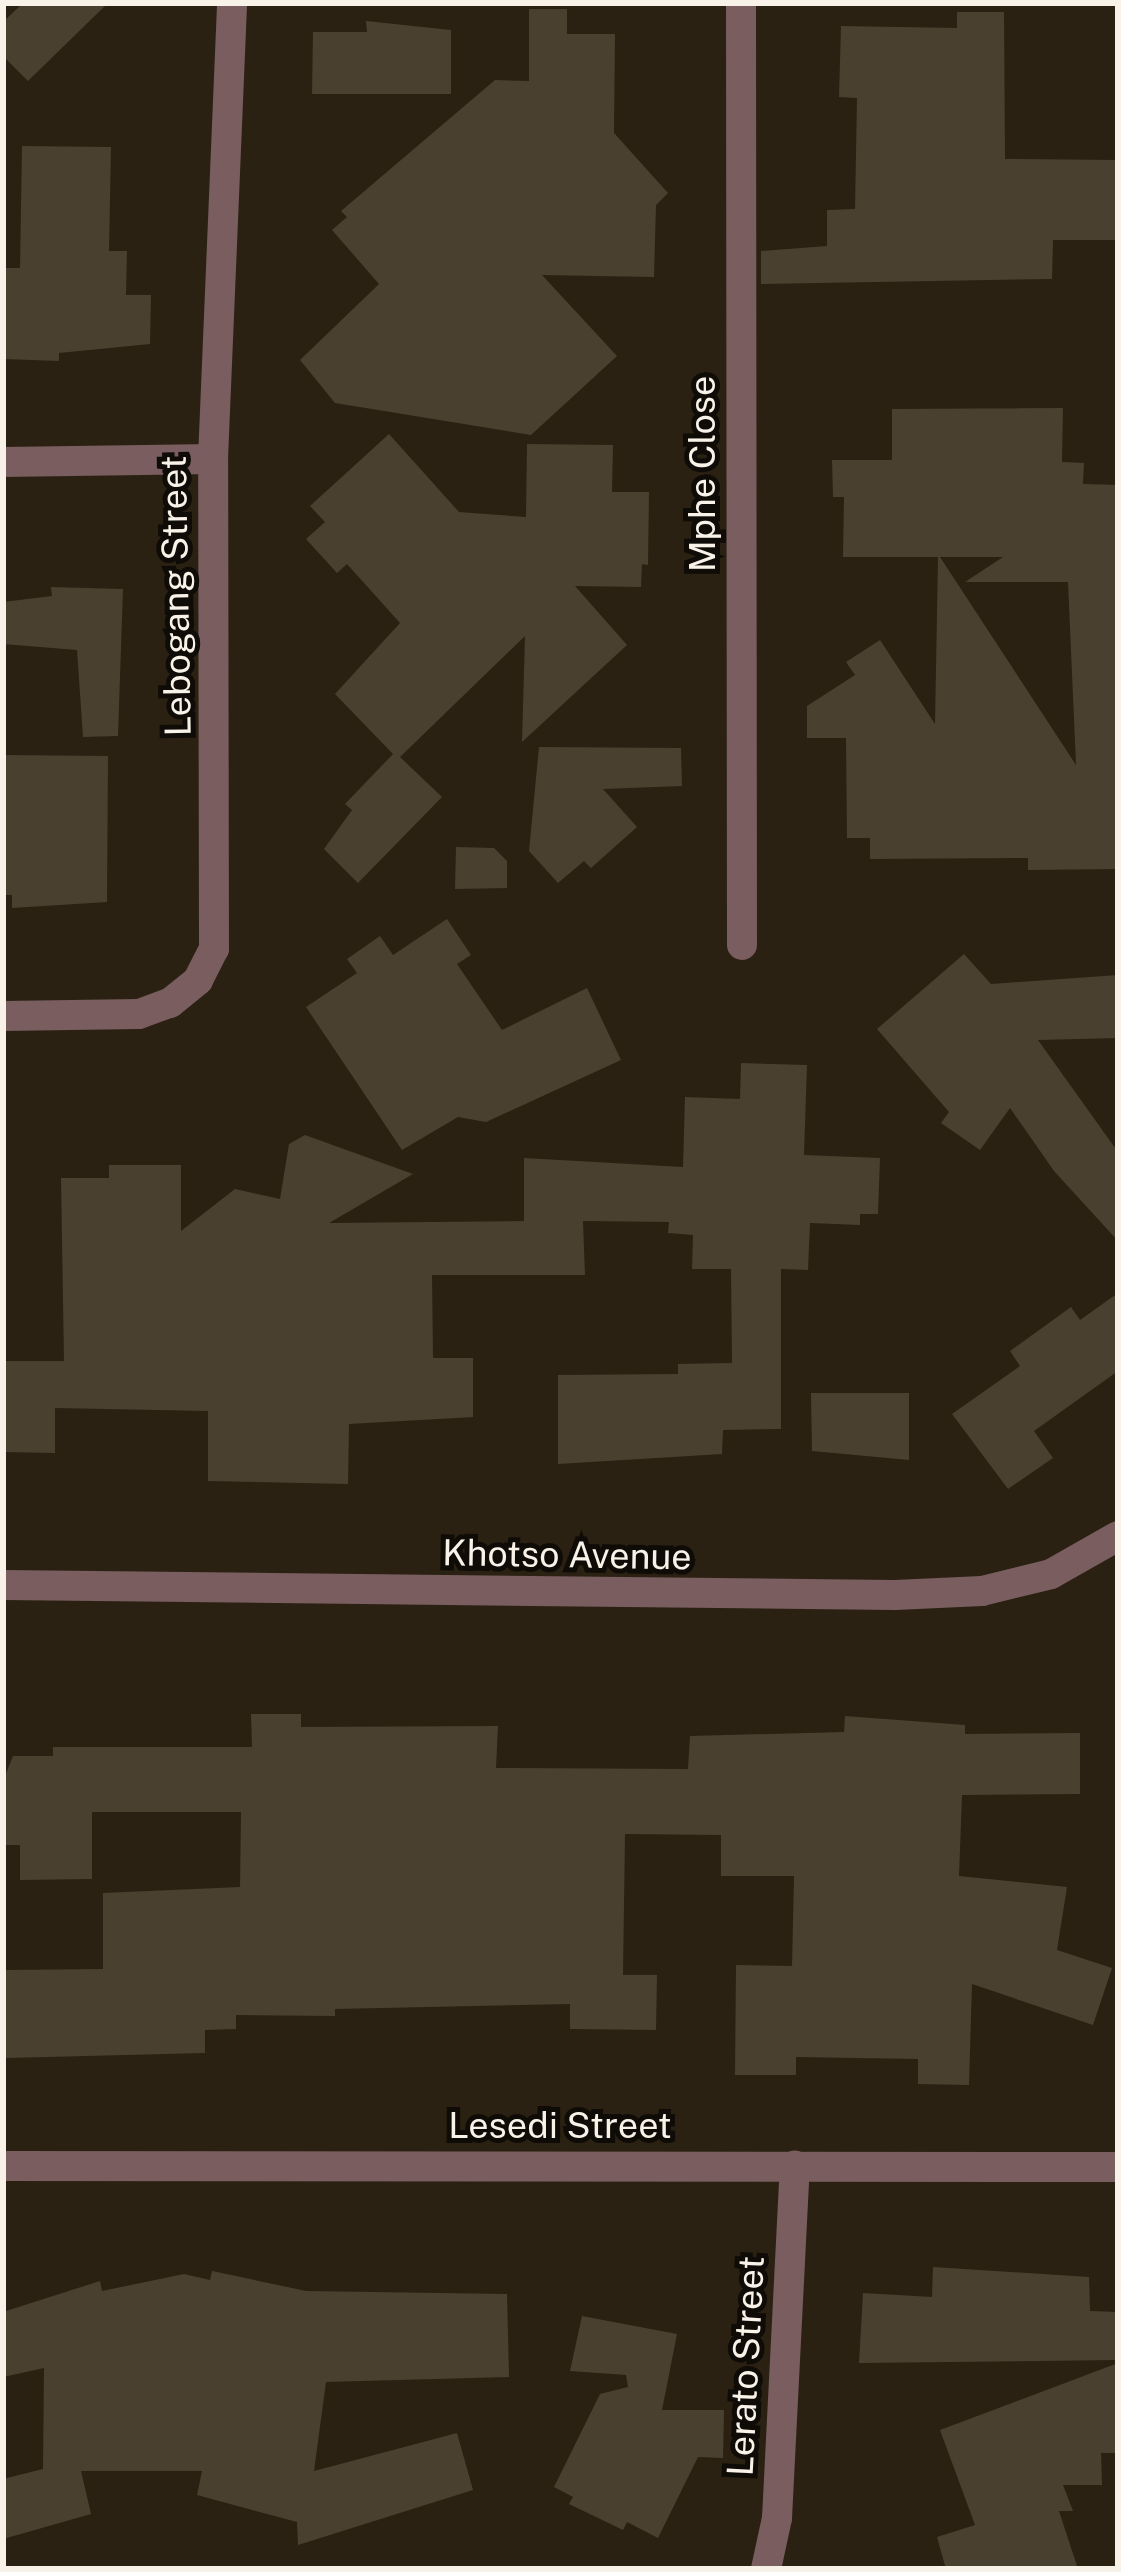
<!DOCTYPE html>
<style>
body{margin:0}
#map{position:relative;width:1121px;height:2572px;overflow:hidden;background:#2a2112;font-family:"Public Sans",sans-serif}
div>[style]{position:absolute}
.building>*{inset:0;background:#494030}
.street>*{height:30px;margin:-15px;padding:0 15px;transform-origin:15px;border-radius:15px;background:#795d5f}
span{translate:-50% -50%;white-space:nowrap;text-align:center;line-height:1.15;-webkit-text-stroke:10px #0f0b06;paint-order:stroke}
.street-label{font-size:36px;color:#f8f2e9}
.frame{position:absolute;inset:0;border:6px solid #f8f2e9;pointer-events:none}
</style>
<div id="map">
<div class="building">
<i style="clip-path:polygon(23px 3px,108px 3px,28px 81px,3px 56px,3px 22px)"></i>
<i style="clip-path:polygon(529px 9px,567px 9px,567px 34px,615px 34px,614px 133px,668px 193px,656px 205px,654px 277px,542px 275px,617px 356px,531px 435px,335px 403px,300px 360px,379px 284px,332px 230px,347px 217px,341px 211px,495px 80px,529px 81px)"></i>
<i style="clip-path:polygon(957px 12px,1004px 12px,1005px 159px,1118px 160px,1118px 240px,1053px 240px,1052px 279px,761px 284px,761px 251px,827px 246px,827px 210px,855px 209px,857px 98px,839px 97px,841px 26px,957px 28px)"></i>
<i style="clip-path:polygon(366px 21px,451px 30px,451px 94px,312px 94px,313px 32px,367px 32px)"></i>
<i style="clip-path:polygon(22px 146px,111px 147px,109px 251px,127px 251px,126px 295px,151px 295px,150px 344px,59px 353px,59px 361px,3px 359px,3px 268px,20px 268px)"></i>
<i style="clip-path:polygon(evenodd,1063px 408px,1062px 462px,1084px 463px,1083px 484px,1118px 485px,1118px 869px,1028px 870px,1028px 858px,870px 859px,870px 838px,847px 838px,846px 738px,807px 738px,807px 706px,855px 675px,846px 662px,880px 640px,935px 724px,938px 557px,843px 557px,844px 497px,833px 497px,832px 460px,892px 460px,892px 409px,1063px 408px,940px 557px,1003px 557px,965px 582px,1068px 582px,1076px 765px,940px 557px)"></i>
<i style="clip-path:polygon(389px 434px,459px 512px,526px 517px,527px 444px,613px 445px,612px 492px,649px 492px,648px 565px,642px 564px,641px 587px,575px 586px,627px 645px,522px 742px,525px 636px,400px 757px,442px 797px,358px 883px,324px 849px,352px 810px,345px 804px,393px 754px,335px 694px,400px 623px,347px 564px,337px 573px,306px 539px,325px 522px,310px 506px)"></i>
<i style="clip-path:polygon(51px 587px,123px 589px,118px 736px,83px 737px,77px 650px,3px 644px,3px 602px,52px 596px)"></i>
<i style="clip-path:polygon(539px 747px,681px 748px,682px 786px,603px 789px,637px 827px,591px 868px,584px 861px,558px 883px,529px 851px)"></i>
<i style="clip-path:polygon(3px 755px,108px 756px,107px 902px,12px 908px,12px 895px,3px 895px)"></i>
<i style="clip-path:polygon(456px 847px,494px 848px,507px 861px,507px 888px,455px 889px)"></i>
<i style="clip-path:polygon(447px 919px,471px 955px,457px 964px,502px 1030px,587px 988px,621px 1060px,486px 1122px,458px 1117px,402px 1150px,306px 1007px,357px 973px,347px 959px,380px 936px,393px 955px)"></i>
<i style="clip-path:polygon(964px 954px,991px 984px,1118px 975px,1118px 1038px,1038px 1040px,1118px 1152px,1118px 1241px,1054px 1171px,1010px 1108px,980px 1150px,941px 1123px,949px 1112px,877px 1029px)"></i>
<i style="clip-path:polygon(741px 1063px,807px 1065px,804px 1155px,880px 1158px,878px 1214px,860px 1214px,860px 1225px,810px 1223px,808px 1270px,781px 1269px,781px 1429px,723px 1430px,722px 1454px,558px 1464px,558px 1375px,678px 1374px,678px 1364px,732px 1363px,731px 1269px,692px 1269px,693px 1235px,668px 1233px,669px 1222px,583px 1221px,585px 1275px,432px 1275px,433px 1358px,473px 1358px,473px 1417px,349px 1424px,348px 1484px,208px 1481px,208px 1411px,55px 1408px,55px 1453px,3px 1452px,3px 1361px,64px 1361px,61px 1178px,109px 1178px,109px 1165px,181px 1165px,181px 1231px,235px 1189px,280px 1199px,289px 1144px,305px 1135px,413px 1174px,329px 1223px,524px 1221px,524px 1158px,683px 1167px,685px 1097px,740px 1099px)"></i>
<i style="clip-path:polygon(1118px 1293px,1118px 1371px,1034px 1431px,1053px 1458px,1008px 1489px,952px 1414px,1020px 1366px,1010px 1351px,1071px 1307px,1080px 1320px)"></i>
<i style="clip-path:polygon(811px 1393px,909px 1393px,909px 1460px,812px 1451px)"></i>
<i style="clip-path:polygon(251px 1714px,301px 1714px,301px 1727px,498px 1726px,496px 1768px,688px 1769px,690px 1736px,844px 1732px,845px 1716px,965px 1725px,965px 1734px,1080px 1733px,1080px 1794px,962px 1795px,959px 1876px,1067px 1887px,1057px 1950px,1112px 1968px,1093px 2025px,972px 1984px,969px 2085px,918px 2084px,918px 2059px,796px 2057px,796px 2075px,735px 2075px,736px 1965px,792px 1966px,794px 1876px,721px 1876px,721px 1835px,625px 1834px,623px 1975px,657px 1975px,656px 2030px,570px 2029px,570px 2004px,335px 2009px,335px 2016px,236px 2015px,236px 2029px,205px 2030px,205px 2053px,6px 2058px,6px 1970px,103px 1969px,103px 1893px,240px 1887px,241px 1812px,92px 1812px,92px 1879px,20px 1880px,20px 1845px,3px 1845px,3px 1781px,13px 1756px,53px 1756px,53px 1747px,252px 1747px)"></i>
<i style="clip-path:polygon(933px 2267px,1089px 2277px,1090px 2311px,1118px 2312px,1118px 2360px,859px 2363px,863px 2293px,932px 2297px)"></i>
<i style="clip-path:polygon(212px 2271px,306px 2291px,507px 2294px,509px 2377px,326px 2382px,314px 2471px,457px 2433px,473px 2490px,298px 2545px,297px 2522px,197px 2495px,202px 2471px,81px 2471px,91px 2514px,3px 2539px,3px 2479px,43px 2469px,44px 2368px,3px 2377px,3px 2312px,100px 2281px,102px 2291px,184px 2274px,210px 2280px)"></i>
<i style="clip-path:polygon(582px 2316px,677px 2334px,662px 2410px,724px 2410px,723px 2458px,698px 2457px,658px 2538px,627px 2522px,623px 2530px,569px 2504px,573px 2497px,554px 2487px,600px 2394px,628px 2387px,626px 2375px,570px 2371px)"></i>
<i style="clip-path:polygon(1118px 2363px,1118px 2453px,1101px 2453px,1102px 2485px,1063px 2485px,1073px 2511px,1059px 2511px,1078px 2569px,946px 2569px,937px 2537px,975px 2525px,940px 2430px)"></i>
</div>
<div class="street">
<i style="left:741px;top:3px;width:942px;rotate:89.94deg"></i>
<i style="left:3px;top:462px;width:210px;rotate:-0.8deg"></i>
<i style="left:3px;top:1016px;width:136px;rotate:-0.8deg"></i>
<i style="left:139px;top:1014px;width:33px;rotate:-20deg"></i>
<i style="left:170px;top:1003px;width:36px;rotate:-39deg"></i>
<i style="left:198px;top:980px;width:35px;rotate:-63deg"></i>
<i style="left:214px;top:949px;width:490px;rotate:-90.1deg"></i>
<i style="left:213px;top:459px;width:456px;rotate:-87.6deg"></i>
<i style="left:3px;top:1585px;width:892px;rotate:0.64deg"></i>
<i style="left:895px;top:1595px;width:87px;rotate:-2.6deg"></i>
<i style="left:982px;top:1591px;width:71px;rotate:-13.8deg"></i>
<i style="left:1051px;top:1574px;width:77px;rotate:-29.6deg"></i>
<i style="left:3px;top:2166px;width:1115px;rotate:0.05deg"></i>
<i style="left:766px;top:2569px;width:52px;rotate:-77.8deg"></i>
<i style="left:777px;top:2518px;width:353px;rotate:-87.1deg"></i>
</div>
<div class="street-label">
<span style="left:703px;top:474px;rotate:-90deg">Mphe Close</span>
<span style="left:176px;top:596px;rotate:-91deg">Lebogang Street</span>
<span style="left:567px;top:1555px;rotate:1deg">Khotso Avenue</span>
<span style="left:560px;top:2126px">Lesedi Street</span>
<span style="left:746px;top:2366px;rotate:-87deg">Lerato Street</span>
</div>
<div class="frame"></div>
</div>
